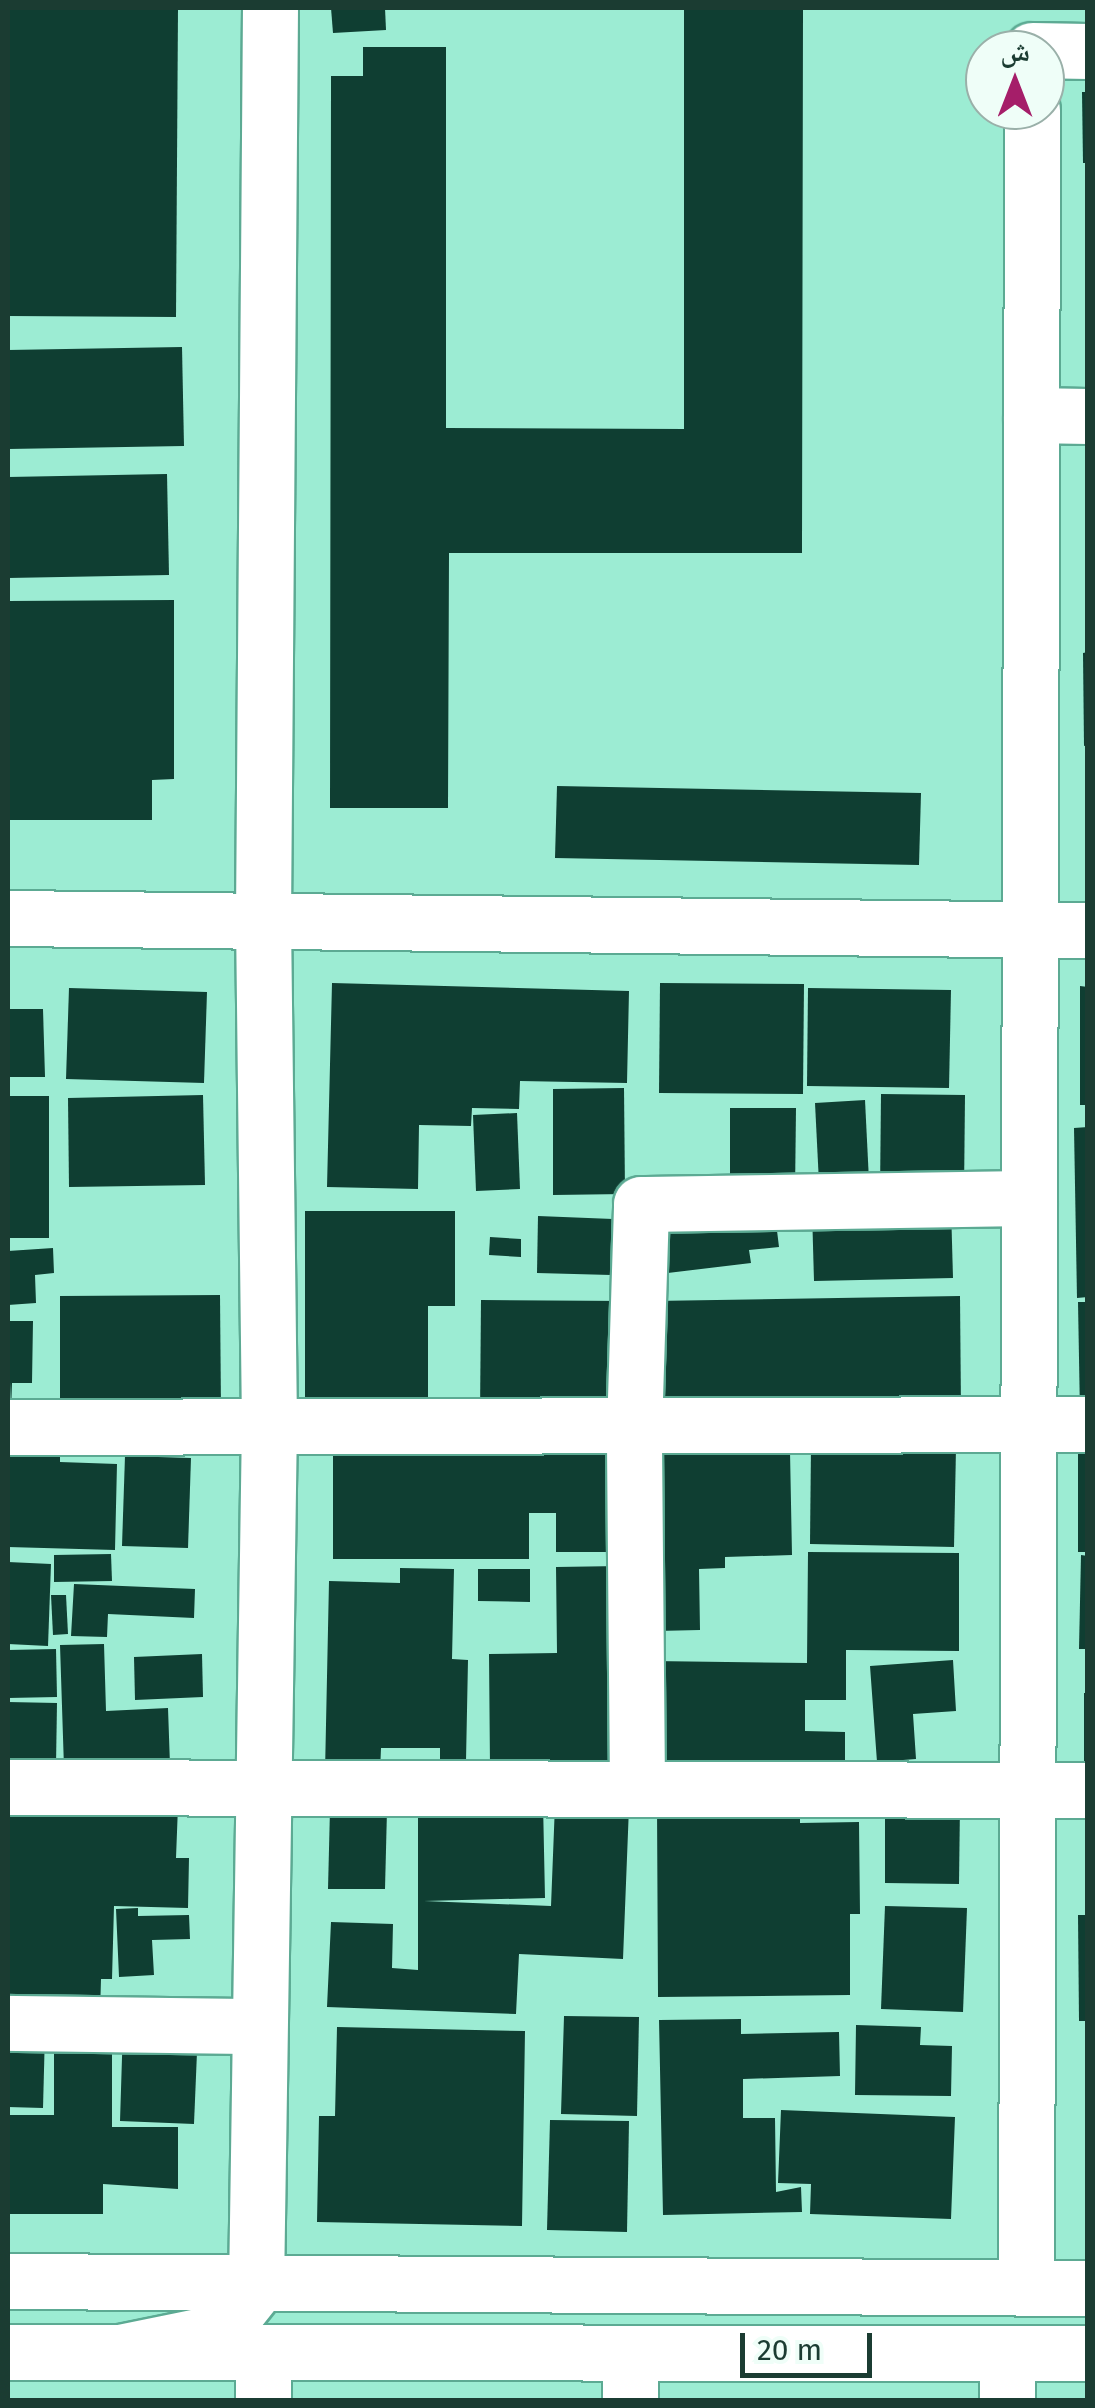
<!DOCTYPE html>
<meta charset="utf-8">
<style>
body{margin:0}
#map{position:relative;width:1095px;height:2408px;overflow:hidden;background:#9cecd3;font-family:"Fira Sans","Noto Naskh Arabic",sans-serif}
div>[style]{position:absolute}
.building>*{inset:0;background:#0f3e32}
.roads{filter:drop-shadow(2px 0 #5caa93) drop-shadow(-2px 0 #5caa93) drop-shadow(0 2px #5caa93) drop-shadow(0 -2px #5caa93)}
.minor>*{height:55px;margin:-27.5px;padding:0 27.5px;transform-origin:27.5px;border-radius:27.5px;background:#fff}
span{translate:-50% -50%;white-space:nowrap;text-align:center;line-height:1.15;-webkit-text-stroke:10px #effef8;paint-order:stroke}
.frame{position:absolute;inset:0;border:10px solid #1b3c32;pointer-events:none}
.north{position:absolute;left:965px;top:30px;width:100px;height:100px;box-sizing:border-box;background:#effef8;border:2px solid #9ab0a9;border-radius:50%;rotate:0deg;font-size:28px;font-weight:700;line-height:40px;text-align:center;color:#1b3c32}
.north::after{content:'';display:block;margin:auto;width:35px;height:45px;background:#a51e69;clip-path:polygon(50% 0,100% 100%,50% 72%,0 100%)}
.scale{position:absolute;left:740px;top:2333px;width:132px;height:45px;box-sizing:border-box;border:5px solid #1b3c32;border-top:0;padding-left:12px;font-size:30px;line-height:35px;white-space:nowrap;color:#1b3c32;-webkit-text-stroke:8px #effef8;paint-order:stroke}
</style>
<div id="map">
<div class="building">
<i style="clip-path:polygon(8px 8px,178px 8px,176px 317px,8px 316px)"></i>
<i style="clip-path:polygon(331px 8px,385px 8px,386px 30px,333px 33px)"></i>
<i style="clip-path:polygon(684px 8px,803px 8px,802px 553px,449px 553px,448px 808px,330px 808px,331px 76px,363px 76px,363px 47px,446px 47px,446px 428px,684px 429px)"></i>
<i style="clip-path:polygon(1082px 92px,1088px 92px,1088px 163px,1083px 163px)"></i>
<i style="clip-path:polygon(182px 347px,184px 446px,8px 449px,8px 350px)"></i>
<i style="clip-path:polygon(167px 474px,169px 575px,8px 578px,8px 477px)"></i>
<i style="clip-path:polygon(174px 600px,174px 779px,152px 780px,152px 820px,8px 820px,8px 601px)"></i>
<i style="clip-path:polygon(1088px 652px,1088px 745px,1084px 746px,1083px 653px)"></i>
<i style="clip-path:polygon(557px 786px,921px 793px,919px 865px,555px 858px)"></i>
<i style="clip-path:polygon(332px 983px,629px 991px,627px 1083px,520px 1081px,519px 1109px,472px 1108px,471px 1126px,419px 1125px,418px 1189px,327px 1187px)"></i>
<i style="clip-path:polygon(660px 983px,804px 984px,803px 1094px,659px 1093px)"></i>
<i style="clip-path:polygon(1080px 986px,1088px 987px,1088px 1105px,1080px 1105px)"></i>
<i style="clip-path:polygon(69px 988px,207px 992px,204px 1083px,66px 1079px)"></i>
<i style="clip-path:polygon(808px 988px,951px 990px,949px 1088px,807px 1086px)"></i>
<i style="clip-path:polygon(8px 1009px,43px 1009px,45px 1077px,8px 1077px)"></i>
<i style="clip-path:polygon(624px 1088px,625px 1194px,553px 1195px,553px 1089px)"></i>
<i style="clip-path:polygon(881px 1094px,965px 1095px,964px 1193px,880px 1193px)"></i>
<i style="clip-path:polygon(203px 1095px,205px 1185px,69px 1187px,68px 1098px)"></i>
<i style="clip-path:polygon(8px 1096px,49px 1096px,49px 1238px,8px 1238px)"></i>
<i style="clip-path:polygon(865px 1100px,869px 1181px,819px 1183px,815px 1103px)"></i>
<i style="clip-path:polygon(730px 1108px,796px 1108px,795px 1193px,730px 1192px)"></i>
<i style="clip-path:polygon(517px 1113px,520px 1189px,476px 1191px,473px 1115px)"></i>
<i style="clip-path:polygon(1088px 1127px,1088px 1297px,1077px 1298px,1074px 1128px)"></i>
<i style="clip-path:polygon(774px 1206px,779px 1247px,749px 1250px,751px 1263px,651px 1275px,644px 1221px)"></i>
<i style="clip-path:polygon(951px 1207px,953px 1278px,814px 1281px,812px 1210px)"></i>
<i style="clip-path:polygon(305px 1211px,455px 1211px,455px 1306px,428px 1306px,428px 1415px,305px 1415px)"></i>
<i style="clip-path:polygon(538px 1216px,613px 1219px,611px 1275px,537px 1273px)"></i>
<i style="clip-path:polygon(490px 1237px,521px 1239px,521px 1257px,489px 1255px)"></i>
<i style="clip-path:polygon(53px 1248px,54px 1273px,35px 1275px,36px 1303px,8px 1305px,8px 1251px)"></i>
<i style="clip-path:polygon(220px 1295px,221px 1411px,60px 1411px,60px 1296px)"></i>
<i style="clip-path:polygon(960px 1296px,961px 1411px,654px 1413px,653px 1301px)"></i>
<i style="clip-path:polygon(481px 1300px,627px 1301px,626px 1416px,480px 1415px)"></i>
<i style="clip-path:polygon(1078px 1302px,1088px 1302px,1088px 1414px,1080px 1414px)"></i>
<i style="clip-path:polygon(8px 1321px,33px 1321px,32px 1383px,12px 1383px,11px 1412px)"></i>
<i style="clip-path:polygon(8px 1446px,60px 1448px,60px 1462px,117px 1464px,115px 1550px,8px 1547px)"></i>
<i style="clip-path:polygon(811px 1446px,956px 1448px,954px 1547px,810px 1544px)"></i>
<i style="clip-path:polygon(333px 1448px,622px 1448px,622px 1552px,556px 1552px,556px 1513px,529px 1513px,529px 1559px,333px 1559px)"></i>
<i style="clip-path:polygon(1078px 1449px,1088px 1449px,1088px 1552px,1078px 1552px)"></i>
<i style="clip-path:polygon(790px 1451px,792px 1555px,725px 1557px,725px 1568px,699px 1569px,700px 1630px,656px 1631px,652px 1454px)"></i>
<i style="clip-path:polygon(125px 1456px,191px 1458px,188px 1548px,122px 1546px)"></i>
<i style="clip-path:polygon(808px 1552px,959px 1553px,959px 1651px,846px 1650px,846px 1700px,805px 1700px,805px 1731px,845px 1732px,845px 1773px,651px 1771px,652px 1661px,807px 1663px)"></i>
<i style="clip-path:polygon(111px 1554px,112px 1581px,54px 1582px,54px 1555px)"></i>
<i style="clip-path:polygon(1081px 1555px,1088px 1556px,1088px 1649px,1079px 1649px)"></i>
<i style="clip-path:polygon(8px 1562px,51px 1564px,48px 1646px,8px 1644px)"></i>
<i style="clip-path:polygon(621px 1566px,624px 1766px,490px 1768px,489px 1654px,557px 1653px,556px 1567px)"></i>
<i style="clip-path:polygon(400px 1568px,454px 1569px,452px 1659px,468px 1660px,466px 1761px,440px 1761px,440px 1748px,381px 1748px,380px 1773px,325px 1772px,329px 1581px,400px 1583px)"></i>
<i style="clip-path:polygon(478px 1569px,530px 1569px,530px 1602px,478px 1601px)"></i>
<i style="clip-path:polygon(74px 1584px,195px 1589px,194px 1618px,108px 1614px,107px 1637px,71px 1636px)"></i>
<i style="clip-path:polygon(51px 1595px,66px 1595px,68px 1634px,53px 1635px)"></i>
<i style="clip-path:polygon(104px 1644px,106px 1711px,168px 1708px,170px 1765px,64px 1768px,60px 1645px)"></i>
<i style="clip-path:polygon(56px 1649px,57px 1697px,8px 1698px,8px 1650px)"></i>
<i style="clip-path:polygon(202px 1654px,203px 1697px,135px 1700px,134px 1657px)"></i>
<i style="clip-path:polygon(953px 1660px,956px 1711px,913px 1714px,916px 1759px,877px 1762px,870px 1666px)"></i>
<i style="clip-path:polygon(1084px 1693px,1088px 1693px,1088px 1768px,1084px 1768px)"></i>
<i style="clip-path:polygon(8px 1702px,57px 1703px,56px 1765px,8px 1764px)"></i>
<i style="clip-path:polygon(8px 1801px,178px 1806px,176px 1858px,189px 1858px,188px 1908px,114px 1906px,112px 1979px,101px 1979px,100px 2014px,8px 2011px)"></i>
<i style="clip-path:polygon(543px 1802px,545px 1898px,424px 1901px,551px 1906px,555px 1804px,629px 1807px,623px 1959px,519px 1954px,516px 2014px,327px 2007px,331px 1922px,393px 1924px,392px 1968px,418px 1970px,418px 1804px)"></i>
<i style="clip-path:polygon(885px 1803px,960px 1804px,959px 1884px,885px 1883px)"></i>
<i style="clip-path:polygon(800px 1805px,800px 1823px,859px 1822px,860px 1914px,850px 1914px,850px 1995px,658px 1997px,657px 1806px)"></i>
<i style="clip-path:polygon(330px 1809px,387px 1810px,385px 1889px,328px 1889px)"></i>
<i style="clip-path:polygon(885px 1906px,967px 1908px,963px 2012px,881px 2009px)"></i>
<i style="clip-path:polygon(138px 1908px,138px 1916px,189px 1915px,190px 1939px,152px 1940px,154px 1975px,119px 1977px,116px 1909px)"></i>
<i style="clip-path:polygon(1078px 1915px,1088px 1915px,1088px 2021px,1079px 2021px)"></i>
<i style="clip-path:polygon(564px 2016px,639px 2017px,637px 2116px,561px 2114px)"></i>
<i style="clip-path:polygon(741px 2019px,741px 2034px,839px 2032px,840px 2076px,743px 2079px,743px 2118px,775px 2118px,776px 2192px,801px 2187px,802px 2212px,663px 2215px,659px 2020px)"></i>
<i style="clip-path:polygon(123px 2025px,198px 2028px,194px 2124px,120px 2121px)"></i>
<i style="clip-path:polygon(856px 2025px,921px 2027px,920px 2045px,952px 2046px,951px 2096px,855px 2095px)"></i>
<i style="clip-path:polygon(337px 2027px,525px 2031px,522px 2226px,317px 2222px,319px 2116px,335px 2116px)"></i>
<i style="clip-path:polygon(8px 2031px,45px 2032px,43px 2108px,8px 2107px)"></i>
<i style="clip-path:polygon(54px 2040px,112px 2040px,112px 2127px,178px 2127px,178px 2189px,103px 2184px,103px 2214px,8px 2214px,8px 2115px,54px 2115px)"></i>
<i style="clip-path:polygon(781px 2110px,955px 2117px,951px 2219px,810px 2214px,811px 2184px,778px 2183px)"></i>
<i style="clip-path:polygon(550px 2120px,629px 2121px,627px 2232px,547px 2230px)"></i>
</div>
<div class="roads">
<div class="minor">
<i style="left:1032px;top:50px;width:56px;rotate:1deg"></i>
<i style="left:1031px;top:415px;width:57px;rotate:1deg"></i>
<i style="left:8px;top:918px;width:1080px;rotate:0.64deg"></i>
<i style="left:8px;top:1427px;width:1080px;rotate:-0.16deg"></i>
<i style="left:8px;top:1787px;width:1080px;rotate:0.16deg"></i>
<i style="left:637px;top:1787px;width:357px;rotate:-90.5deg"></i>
<i style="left:634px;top:1430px;width:226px;rotate:-88.2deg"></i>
<i style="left:641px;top:1204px;width:388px;rotate:-0.9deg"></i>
<i style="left:8px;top:2023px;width:249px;rotate:0.7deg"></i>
<i style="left:8px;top:2281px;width:1080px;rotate:0.37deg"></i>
<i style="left:1026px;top:2288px;width:2178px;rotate:-89.84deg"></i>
<i style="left:8px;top:2352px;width:1080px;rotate:0.05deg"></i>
<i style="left:120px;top:2352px;width:104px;rotate:-11.6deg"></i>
<i style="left:222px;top:2331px;width:55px;rotate:-51.7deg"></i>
<i style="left:256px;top:2288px;width:863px;rotate:-89.14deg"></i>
<i style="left:269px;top:1425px;width:507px;rotate:-90.68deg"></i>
<i style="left:263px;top:918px;width:910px;rotate:-89.56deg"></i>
<i style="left:629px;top:2353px;width:47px;rotate:88.8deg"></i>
<i style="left:1006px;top:2354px;width:46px;rotate:88.8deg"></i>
<i style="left:263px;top:2400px;width:47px;rotate:-90deg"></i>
</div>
</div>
<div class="frame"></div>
<div class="north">ش</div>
<div class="scale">20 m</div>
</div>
